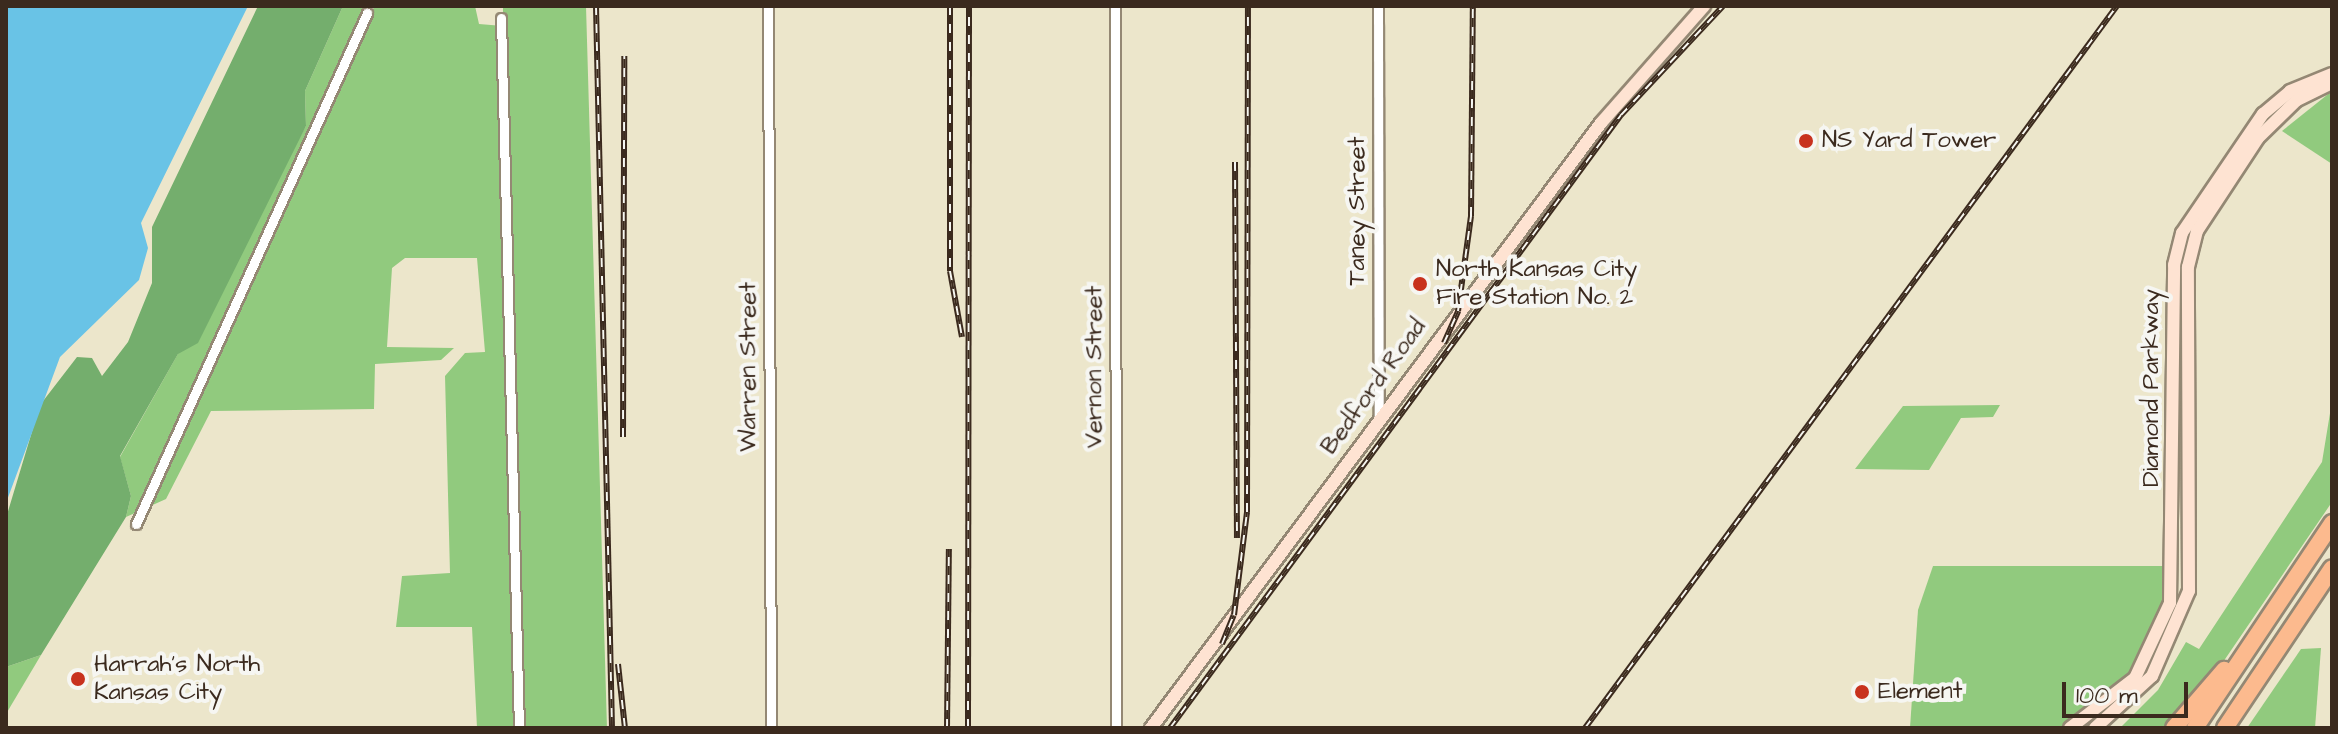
<!DOCTYPE html>
<style>
body{margin:0}
#map{position:relative;width:2338px;height:734px;overflow:hidden;background:#ece6cb;font-family:"Architects Daughter",sans-serif}
div>[style]{position:absolute}
.green>*{inset:0;background:#91ca7e}
.forest>*{inset:0;background:#74ae6d}
.water>*{inset:0;background:#69c3e6}
.roads{filter:drop-shadow(2px 0 #948874) drop-shadow(-2px 0 #948874) drop-shadow(0 2px #948874) drop-shadow(0 -2px #948874)}
.street>*{height:9px;margin:-4.5px;padding:0 4.5px;transform-origin:4.5px;border-radius:4.5px;background:#fff}
.secondary>*{height:12px;margin:-6px;padding:0 6px;transform-origin:6px;border-radius:6px;background:#fee3d2}
.highway>*{height:16px;margin:-8px;padding:0 8px;transform-origin:8px;border-radius:8px;background:#fcba8e}
.rail>*{height:6px;margin-top:-3px;transform-origin:0;background:repeating-linear-gradient(90deg,#f6f6f2 0 9px,#3b2a1e 0 18px);box-sizing:border-box;border-block:2px solid #3b2a1e}
.dots>*{width:22px;height:22px;translate:-50% -50%;box-sizing:border-box;border:4px solid #f6f6f2;border-radius:50%}
span{translate:-50% -50%;white-space:nowrap;text-align:center;line-height:1.15;-webkit-text-stroke:8px #f6f6f2;paint-order:stroke}
.poi-label{font-size:24px;color:#3b2a1e}
.left{translate:0 -50%;text-align:left}
.street-label{font-size:24px;color:#3b2a1e}
.frame{position:absolute;inset:0;border:8px solid #3b2a1e;pointer-events:none}
.scale{position:absolute;left:2062px;top:682px;width:126px;height:36px;box-sizing:border-box;border:4px solid #3b2a1e;border-top:0;padding-left:10px;font-size:24px;line-height:28px;white-space:nowrap;color:#3b2a1e;-webkit-text-stroke:6px #f6f6f2;paint-order:stroke}
</style>
<div id="map">
<div class="green">
<i style="clip-path:polygon(343px 6px,364px 6px,367px 19px,375px 6px,475px 6px,479px 24px,503px 26px,503px 6px,586px 6px,607px 728px,477px 728px,472px 627px,396px 627px,402px 576px,450px 573px,445px 376px,465px 353px,485px 352px,477px 258px,405px 258px,392px 268px,387px 347px,454px 348px,441px 360px,375px 364px,374px 409px,211px 411px,166px 499px,126px 517px,131px 496px,120px 457px,306px 126px,305px 91px)"></i>
<i style="clip-path:polygon(2332px 91px,2332px 164px,2282px 131px)"></i>
<i style="clip-path:polygon(2332px 401px,2332px 502px,2219px 668px,2167px 728px,2120px 728px,2158px 690px,2186px 642px,2199px 649px,2322px 462px)"></i>
<i style="clip-path:polygon(2000px 405px,1993px 417px,1961px 418px,1929px 470px,1855px 469px,1903px 406px)"></i>
<i style="clip-path:polygon(1933px 566px,2171px 566px,2168px 594px,2133px 675px,2065px 728px,1910px 728px,1918px 610px)"></i>
<i style="clip-path:polygon(2321px 648px,2315px 728px,2247px 728px,2301px 649px)"></i>
<i style="clip-path:polygon(41px 655px,6px 714px,6px 667px)"></i>
</div>
<div class="forest">
<i style="clip-path:polygon(258px 6px,343px 6px,305px 91px,306px 126px,198px 343px,178px 354px,120px 456px,131px 496px,126px 517px,41px 655px,6px 667px,6px 518px,40px 405px,77px 357px,92px 358px,102px 376px,128px 342px,152px 283px,152px 227px)"></i>
</div>
<div class="water">
<i style="clip-path:polygon(6px 6px,248px 6px,141px 223px,148px 248px,139px 280px,60px 357px,6px 503px)"></i>
</div>
<div class="roads">
<div class="street">
<i style="left:768px;top:6px;width:722px;rotate:89.76deg"></i>
<i style="left:1115px;top:6px;width:722px;rotate:89.92deg"></i>
<i style="left:1378px;top:6px;width:410px;rotate:89.9deg"></i>
<i style="left:501px;top:18px;width:710px;rotate:88.55deg"></i>
<i style="left:136px;top:524px;width:561px;rotate:-65.67deg"></i>
</div>
<div class="secondary">
<i style="left:1151px;top:728px;width:754px;rotate:-53.36deg"></i>
<i style="left:1601px;top:123px;width:156px;rotate:-48.6deg"></i>
<i style="left:2070px;top:728px;width:82px;rotate:-37.6deg"></i>
<i style="left:2135px;top:678px;width:83px;rotate:-65deg"></i>
<i style="left:2170px;top:603px;width:338px;rotate:-89.3deg"></i>
<i style="left:2174px;top:265px;width:33px;rotate:-76deg"></i>
<i style="left:2182px;top:233px;width:144px;rotate:-55.8deg"></i>
<i style="left:2263px;top:114px;width:35px;rotate:-40deg"></i>
<i style="left:2290px;top:91px;width:45px;rotate:-22deg"></i>
<i style="left:2095px;top:728px;width:77px;rotate:-42.4deg"></i>
<i style="left:2152px;top:676px;width:93px;rotate:-66.5deg"></i>
<i style="left:2189px;top:591px;width:324px;rotate:-90.2deg"></i>
<i style="left:2188px;top:267px;width:37px;rotate:-76deg"></i>
<i style="left:2197px;top:231px;width:111px;rotate:-56.7deg"></i>
<i style="left:2258px;top:138px;width:54px;rotate:-44.3deg"></i>
<i style="left:2297px;top:100px;width:39px;rotate:-26deg"></i>
</div>
<div class="highway">
<i style="left:2174px;top:728px;width:77px;rotate:-49.2deg"></i>
<i style="left:2195px;top:728px;width:247px;rotate:-56.2deg"></i>
<i style="left:2225px;top:728px;width:192px;rotate:-56.2deg"></i>
</div>
</div>
<div class="rail">
<i style="left:596px;top:6px;width:722px;rotate:88.73deg"></i>
<i style="left:950px;top:6px;width:265px;rotate:90deg"></i>
<i style="left:950px;top:271px;width:67px;rotate:79.7deg"></i>
<i style="left:1235px;top:162px;width:376px;rotate:89.7deg"></i>
<i style="left:1444px;top:343px;width:35px;rotate:-66deg"></i>
<i style="left:1458px;top:311px;width:96px;rotate:-82.2deg"></i>
<i style="left:1471px;top:216px;width:210px;rotate:-89.5deg"></i>
<i style="left:623px;top:437px;width:381px;rotate:-89.8deg"></i>
<i style="left:1222px;top:644px;width:31px;rotate:-68deg"></i>
<i style="left:1234px;top:615px;width:104px;rotate:-82.8deg"></i>
<i style="left:1247px;top:512px;width:506px;rotate:-89.89deg"></i>
<i style="left:618px;top:664px;width:64px;rotate:83.8deg"></i>
<i style="left:947px;top:728px;width:179px;rotate:-89.4deg"></i>
<i style="left:968px;top:728px;width:722px;rotate:-89.92deg"></i>
<i style="left:1170px;top:728px;width:761px;rotate:-53.66deg"></i>
<i style="left:1621px;top:115px;width:149px;rotate:-46.9deg"></i>
<i style="left:1585px;top:728px;width:897px;rotate:-53.62deg"></i>
</div>
<div class="dots">
<i style="left:1806px;top:141px;background:#c8321e"></i>
<i style="left:1420px;top:284px;background:#c8321e"></i>
<i style="left:78px;top:679px;background:#c8321e"></i>
<i style="left:1862px;top:692px;background:#c8321e"></i>
</div>
<div class="poi-label">
<span class="left" style="left:1822px;top:141px">NS Yard Tower</span>
<span class="left" style="left:1436px;top:284px">North Kansas City<br>Fire Station No. 2</span>
<span class="left" style="left:94px;top:679px">Harrah's North<br>Kansas City</span>
<span class="left" style="left:1878px;top:692px">Element</span>
</div>
<div class="street-label">
<span style="left:1358px;top:211px;rotate:-90deg">Taney Street</span>
<span style="left:749px;top:367px;rotate:-90deg">Warren Street</span>
<span style="left:1095px;top:367px;rotate:-90deg">Vernon Street</span>
<span style="left:1374px;top:387px;rotate:-54deg">Bedford Road</span>
<span style="left:2152px;top:388px;rotate:-90deg">Diamond Parkway</span>
</div>
<div class="frame"></div>
<div class="scale">100 m</div>
</div>
